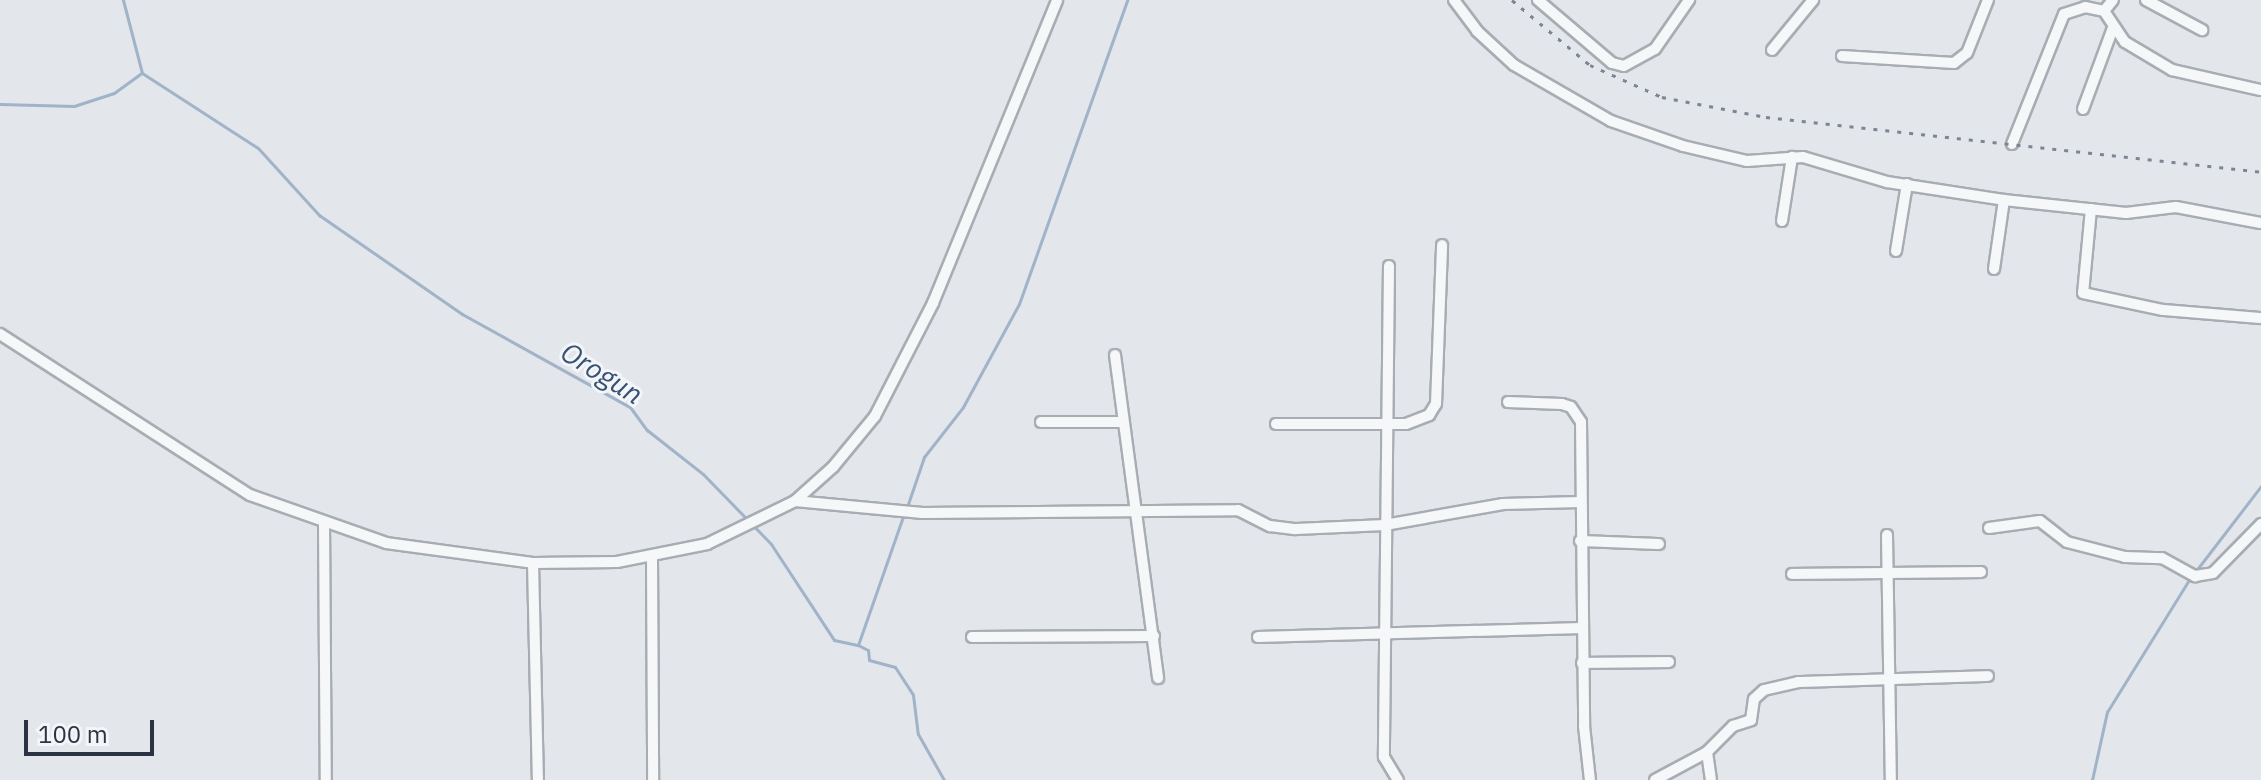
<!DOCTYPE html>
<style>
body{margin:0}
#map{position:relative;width:2261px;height:780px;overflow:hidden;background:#e3e6ea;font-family:"IBM Plex Sans",sans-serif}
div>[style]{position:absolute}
.stream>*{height:3px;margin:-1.5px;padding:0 1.5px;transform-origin:1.5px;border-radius:1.5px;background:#a0b3c8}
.roads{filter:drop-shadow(2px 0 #a8adb4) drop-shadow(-2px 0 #a8adb4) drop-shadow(0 2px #a8adb4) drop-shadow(0 -2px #a8adb4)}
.street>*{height:10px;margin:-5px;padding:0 5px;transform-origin:5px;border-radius:5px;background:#f6f7f9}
.rail>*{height:3px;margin-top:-1.5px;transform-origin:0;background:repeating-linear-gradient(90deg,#7d8593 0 4px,transparent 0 12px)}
span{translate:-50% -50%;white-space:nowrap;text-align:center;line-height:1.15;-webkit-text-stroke:6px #f3f5f8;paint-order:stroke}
.water-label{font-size:28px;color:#385273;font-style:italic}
.scale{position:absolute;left:24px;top:720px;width:130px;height:36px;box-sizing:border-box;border:4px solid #2c3342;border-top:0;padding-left:10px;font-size:24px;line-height:28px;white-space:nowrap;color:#2c3342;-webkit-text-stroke:6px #f3f5f8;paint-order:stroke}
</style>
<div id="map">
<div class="stream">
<i style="left:123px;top:0;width:75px;rotate:75.4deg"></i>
<i style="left:142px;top:73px;width:138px;rotate:32.9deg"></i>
<i style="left:258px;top:148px;width:91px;rotate:47.7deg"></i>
<i style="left:319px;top:215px;width:174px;rotate:34.7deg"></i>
<i style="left:462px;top:314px;width:192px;rotate:29deg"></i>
<i style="left:630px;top:407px;width:29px;rotate:54deg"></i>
<i style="left:647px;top:430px;width:71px;rotate:38.2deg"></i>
<i style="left:703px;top:474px;width:98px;rotate:45.8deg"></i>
<i style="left:771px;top:544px;width:115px;rotate:56.7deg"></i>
<i style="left:834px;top:640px;width:25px;rotate:12deg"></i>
<i style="left:858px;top:645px;width:11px;rotate:27deg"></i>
<i style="left:868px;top:650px;width:10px;rotate:84deg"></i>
<i style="left:869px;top:660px;width:27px;rotate:15deg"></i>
<i style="left:895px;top:667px;width:33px;rotate:57deg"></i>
<i style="left:913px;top:695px;width:39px;rotate:83deg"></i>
<i style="left:918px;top:734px;width:53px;rotate:60.5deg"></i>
<i style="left:0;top:104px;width:74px;rotate:1.5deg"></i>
<i style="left:74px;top:106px;width:42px;rotate:-18deg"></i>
<i style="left:114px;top:93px;width:34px;rotate:-36deg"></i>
<i style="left:907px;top:507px;width:53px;rotate:-71.2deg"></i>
<i style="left:924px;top:457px;width:63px;rotate:-52deg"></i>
<i style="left:963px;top:407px;width:117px;rotate:-61.5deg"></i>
<i style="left:1019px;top:304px;width:323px;rotate:-70.4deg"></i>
<i style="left:2195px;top:572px;width:108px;rotate:-52.5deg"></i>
<i style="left:858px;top:645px;width:139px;rotate:-70.7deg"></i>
<i style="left:2092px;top:780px;width:70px;rotate:-77.6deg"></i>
<i style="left:2107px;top:712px;width:158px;rotate:-58.2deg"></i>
</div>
<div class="roads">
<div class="street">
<i style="left:1454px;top:0;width:39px;rotate:53deg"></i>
<i style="left:1477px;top:31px;width:50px;rotate:42.6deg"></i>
<i style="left:1514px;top:65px;width:112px;rotate:30deg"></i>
<i style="left:1611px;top:121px;width:76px;rotate:19.1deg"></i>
<i style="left:1683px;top:146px;width:66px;rotate:13.2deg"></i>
<i style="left:1747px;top:161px;width:56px;rotate:-4.1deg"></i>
<i style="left:1803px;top:157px;width:88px;rotate:16.6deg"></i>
<i style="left:1887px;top:182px;width:118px;rotate:8.7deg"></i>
<i style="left:2004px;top:200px;width:123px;rotate:6.1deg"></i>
<i style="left:2126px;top:213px;width:50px;rotate:-6.8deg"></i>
<i style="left:2176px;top:207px;width:86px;rotate:10.7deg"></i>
<i style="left:1538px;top:0;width:97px;rotate:40.4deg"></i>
<i style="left:1612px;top:63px;width:12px;rotate:14deg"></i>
<i style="left:1624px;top:66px;width:35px;rotate:-29deg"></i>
<i style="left:1655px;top:49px;width:60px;rotate:-55.2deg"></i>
<i style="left:2146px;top:0;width:64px;rotate:28.2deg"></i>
<i style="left:2104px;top:11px;width:37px;rotate:56deg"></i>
<i style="left:2125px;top:42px;width:55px;rotate:30.8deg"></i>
<i style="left:2172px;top:70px;width:91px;rotate:12.7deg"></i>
<i style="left:2104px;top:11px;width:14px;rotate:-51deg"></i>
<i style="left:1772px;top:50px;width:65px;rotate:-50.6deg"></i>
<i style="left:1842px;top:56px;width:112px;rotate:3.6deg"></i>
<i style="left:1954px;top:63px;width:16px;rotate:-38deg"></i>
<i style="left:1967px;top:53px;width:57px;rotate:-68.4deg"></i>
<i style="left:2083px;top:109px;width:86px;rotate:-69.7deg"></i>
<i style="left:2012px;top:144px;width:140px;rotate:-68.2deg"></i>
<i style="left:2064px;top:14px;width:22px;rotate:-18deg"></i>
<i style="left:2085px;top:7px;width:19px;rotate:12deg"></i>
<i style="left:2091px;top:209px;width:84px;rotate:95.4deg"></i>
<i style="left:2083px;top:293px;width:82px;rotate:12deg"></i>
<i style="left:2163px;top:310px;width:98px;rotate:4.7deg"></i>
<i style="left:1782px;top:221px;width:65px;rotate:-81.1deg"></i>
<i style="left:1896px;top:251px;width:68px;rotate:-80.7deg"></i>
<i style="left:1389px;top:266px;width:491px;rotate:90.6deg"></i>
<i style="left:1384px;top:757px;width:27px;rotate:59deg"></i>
<i style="left:1994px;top:269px;width:70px;rotate:-81.8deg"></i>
<i style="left:0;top:334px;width:297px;rotate:32.8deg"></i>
<i style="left:250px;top:495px;width:144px;rotate:19.4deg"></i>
<i style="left:386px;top:543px;width:148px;rotate:7.7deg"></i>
<i style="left:533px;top:563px;width:84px;rotate:-0.7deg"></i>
<i style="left:617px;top:562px;width:92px;rotate:-11.3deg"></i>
<i style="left:707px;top:544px;width:98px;rotate:-26deg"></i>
<i style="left:795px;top:501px;width:51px;rotate:-41.8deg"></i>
<i style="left:833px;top:467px;width:66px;rotate:-50.5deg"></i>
<i style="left:875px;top:416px;width:127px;rotate:-62.8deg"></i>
<i style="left:933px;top:303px;width:327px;rotate:-67.7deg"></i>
<i style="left:1115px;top:355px;width:326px;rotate:82.4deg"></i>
<i style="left:1508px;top:402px;width:54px;rotate:2.1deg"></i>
<i style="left:1562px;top:404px;width:9px;rotate:18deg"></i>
<i style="left:1571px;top:407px;width:18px;rotate:56deg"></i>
<i style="left:1581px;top:422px;width:304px;rotate:89.4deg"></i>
<i style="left:1584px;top:726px;width:54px;rotate:83.7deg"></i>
<i style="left:1041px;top:422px;width:80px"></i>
<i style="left:1276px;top:424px;width:130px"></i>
<i style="left:1406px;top:424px;width:25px;rotate:-21deg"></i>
<i style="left:1429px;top:415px;width:13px;rotate:-58deg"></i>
<i style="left:1436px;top:404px;width:159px;rotate:-87.8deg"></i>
<i style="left:795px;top:501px;width:128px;rotate:5.4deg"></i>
<i style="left:922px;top:513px;width:316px;rotate:-0.5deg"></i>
<i style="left:1238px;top:510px;width:36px;rotate:27deg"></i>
<i style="left:1270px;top:526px;width:26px;rotate:7deg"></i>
<i style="left:1296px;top:529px;width:89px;rotate:-2.6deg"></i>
<i style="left:1385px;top:525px;width:120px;rotate:-10.1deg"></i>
<i style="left:1503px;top:504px;width:77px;rotate:-1.5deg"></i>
<i style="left:324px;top:523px;width:257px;rotate:89.6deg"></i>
<i style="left:1989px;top:528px;width:51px;rotate:-7.8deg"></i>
<i style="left:2040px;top:521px;width:34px;rotate:38deg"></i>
<i style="left:2067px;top:542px;width:60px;rotate:14.5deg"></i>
<i style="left:2125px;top:557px;width:37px;rotate:2deg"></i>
<i style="left:2162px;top:558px;width:38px;rotate:29deg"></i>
<i style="left:2195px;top:576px;width:18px;rotate:-9deg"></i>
<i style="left:2213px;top:573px;width:69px;rotate:-45.6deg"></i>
<i style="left:1887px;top:535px;width:245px;rotate:89.1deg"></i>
<i style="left:1580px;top:541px;width:79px;rotate:2.2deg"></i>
<i style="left:652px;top:558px;width:222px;rotate:89.7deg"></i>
<i style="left:533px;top:563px;width:217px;rotate:88.7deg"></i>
<i style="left:1792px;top:574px;width:189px;rotate:-0.6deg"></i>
<i style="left:972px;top:637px;width:182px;rotate:-0.3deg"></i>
<i style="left:1258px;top:637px;width:324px;rotate:-1.6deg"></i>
<i style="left:1582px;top:663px;width:87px;rotate:-0.7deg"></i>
<i style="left:1707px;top:752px;width:28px;rotate:82deg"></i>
<i style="left:1655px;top:780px;width:59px;rotate:-28.3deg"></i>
<i style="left:1707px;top:752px;width:37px;rotate:-45deg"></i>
<i style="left:1733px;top:726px;width:19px;rotate:-18deg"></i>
<i style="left:1751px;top:720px;width:21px;rotate:-82deg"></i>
<i style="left:1754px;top:699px;width:13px;rotate:-42deg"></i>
<i style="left:1764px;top:690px;width:35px;rotate:-13deg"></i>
<i style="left:1798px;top:682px;width:190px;rotate:-1.8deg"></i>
</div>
</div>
<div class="rail">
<i style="left:1512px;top:0;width:102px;rotate:39.8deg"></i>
<i style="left:1590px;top:65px;width:79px;rotate:24deg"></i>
<i style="left:1662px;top:97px;width:106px;rotate:10.9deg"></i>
<i style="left:1766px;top:117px;width:498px;rotate:6.3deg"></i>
</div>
<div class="water-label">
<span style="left:602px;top:373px;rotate:32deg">Orogun</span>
</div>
<div class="scale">100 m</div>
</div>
